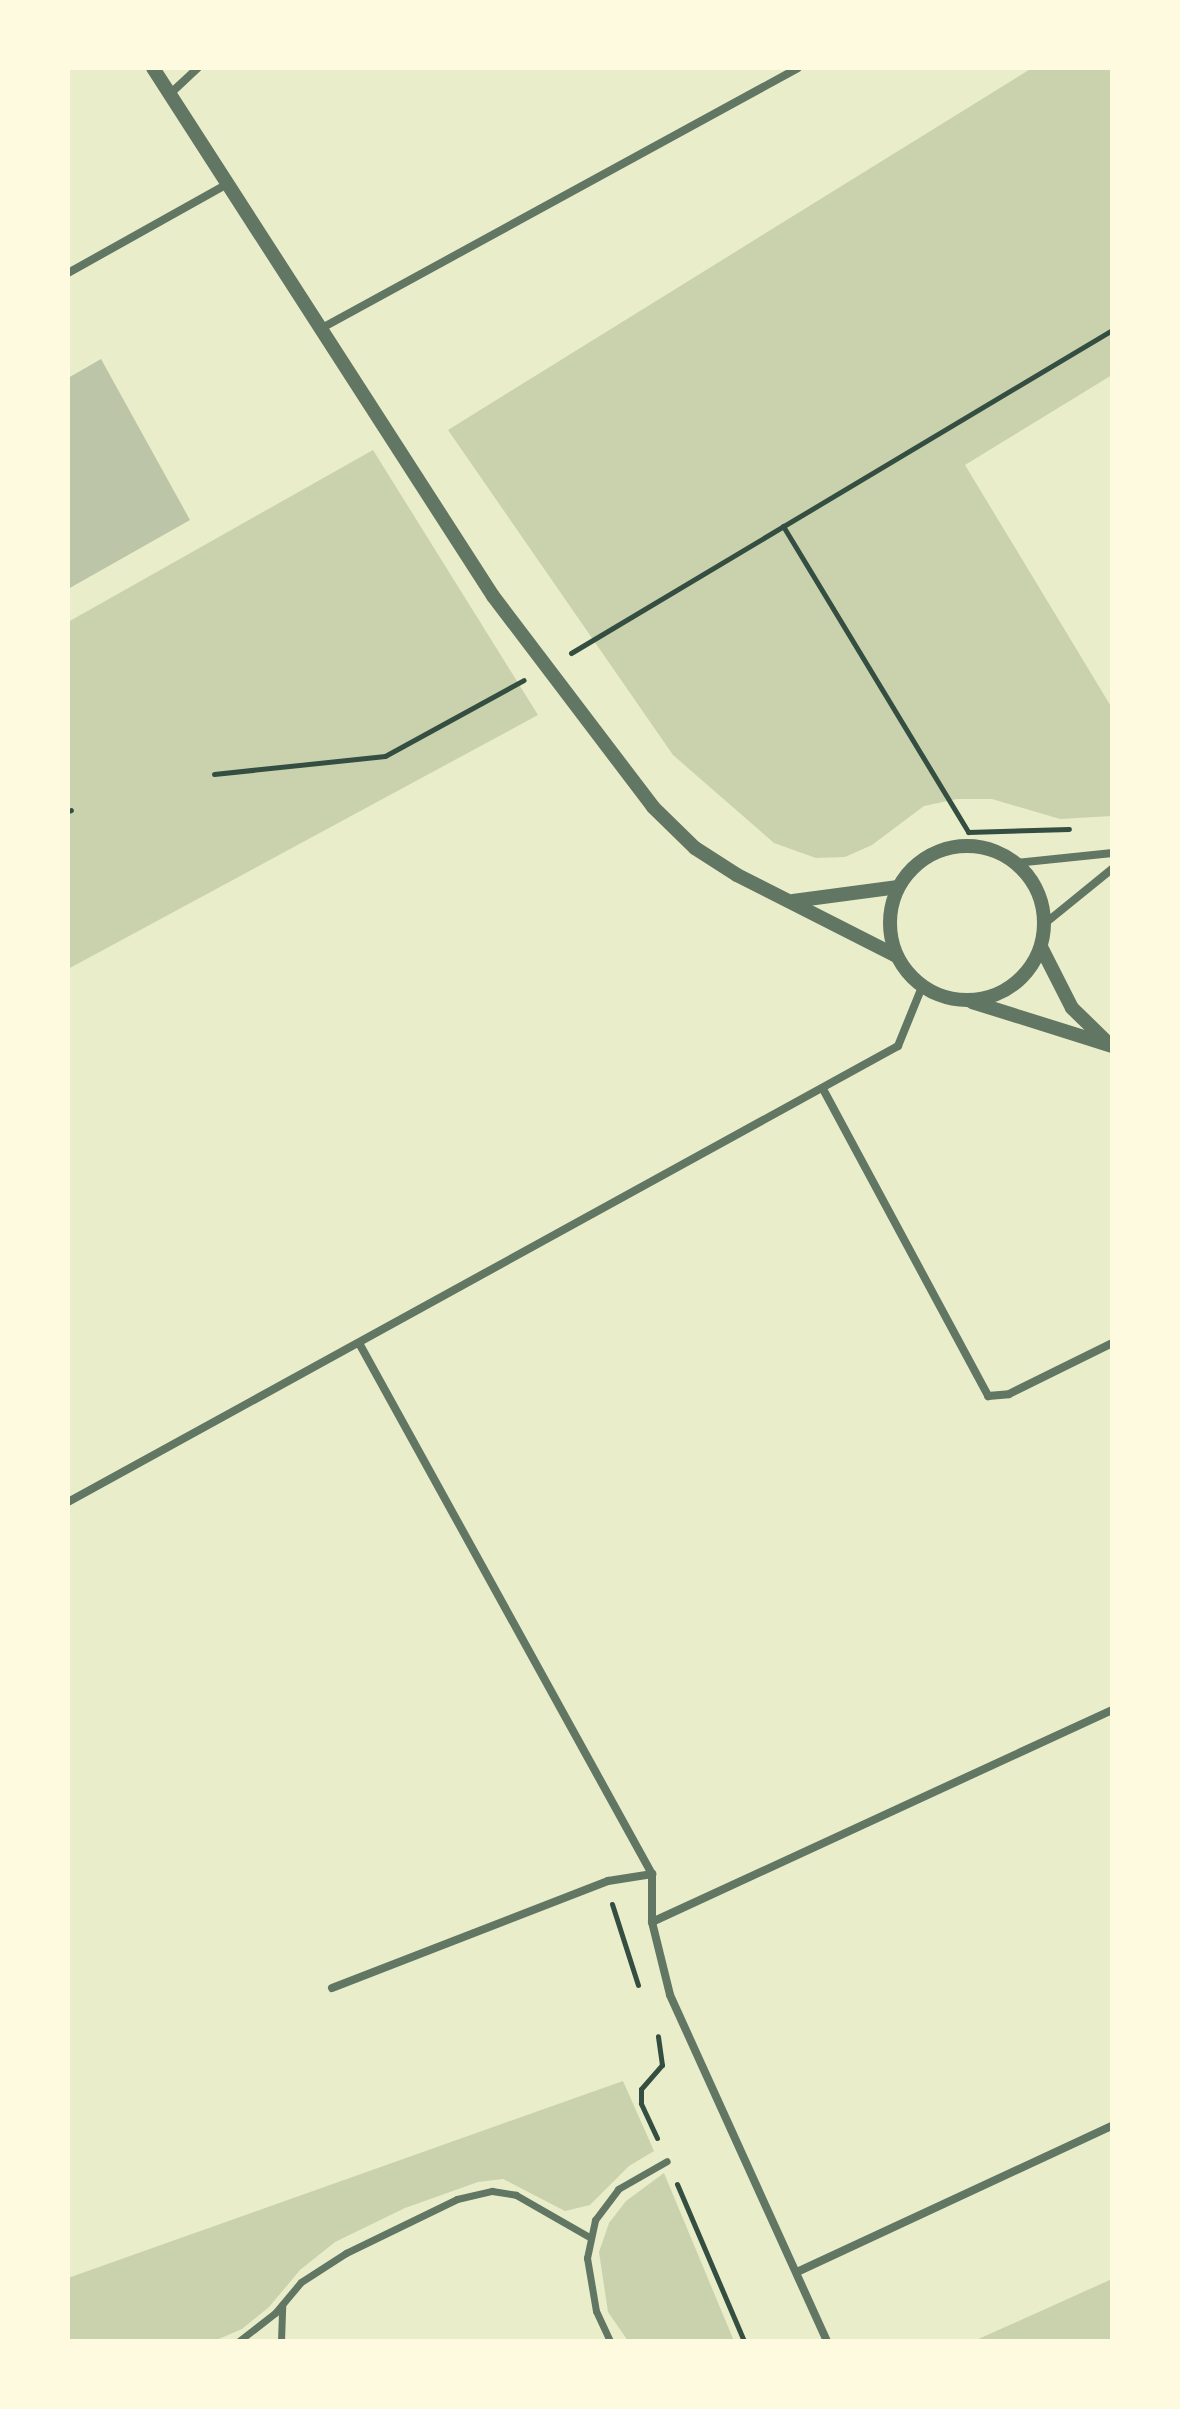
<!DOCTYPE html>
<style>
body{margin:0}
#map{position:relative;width:1180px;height:2409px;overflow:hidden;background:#e9edc9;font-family:"DM Sans",sans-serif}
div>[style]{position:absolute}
.green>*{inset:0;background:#cad2ad}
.building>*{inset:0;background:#bcc5a7}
.path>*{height:5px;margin:-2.5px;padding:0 2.5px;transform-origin:2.5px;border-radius:2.5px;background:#344e41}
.pedestrian>*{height:7px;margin:-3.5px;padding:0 3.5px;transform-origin:3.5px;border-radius:3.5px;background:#617663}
.minor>*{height:8px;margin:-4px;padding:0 4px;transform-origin:4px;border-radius:4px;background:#617663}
.tertiary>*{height:14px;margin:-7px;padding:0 7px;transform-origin:7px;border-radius:7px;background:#617663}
.tertiary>.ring{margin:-7px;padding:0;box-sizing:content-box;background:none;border:14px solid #617663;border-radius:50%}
span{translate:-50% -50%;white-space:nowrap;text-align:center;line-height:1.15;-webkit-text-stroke:6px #fefae0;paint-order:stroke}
.frame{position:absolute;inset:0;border:70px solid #fefae0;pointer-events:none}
</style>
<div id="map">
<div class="green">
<i style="clip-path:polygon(1032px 68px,1112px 68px,1112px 375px,965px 465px,1112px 708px,1112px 816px,1060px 819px,992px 799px,957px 799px,924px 806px,872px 845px,845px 857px,816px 858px,774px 843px,673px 755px,448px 430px)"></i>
<i style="clip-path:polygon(373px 450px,538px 715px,68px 969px,68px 622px)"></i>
<i style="clip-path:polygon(623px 2081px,654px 2151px,629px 2166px,590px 2205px,565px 2211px,503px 2179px,478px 2182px,405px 2208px,335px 2242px,300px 2270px,269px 2307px,242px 2329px,214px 2341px,68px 2341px,68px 2278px)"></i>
<i style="clip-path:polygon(664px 2173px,734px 2341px,628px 2341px,608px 2312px,599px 2252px,609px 2223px,626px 2201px)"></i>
<i style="clip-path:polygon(1112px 2279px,1112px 2341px,974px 2341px)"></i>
</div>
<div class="building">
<i style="clip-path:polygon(101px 359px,190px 520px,68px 589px,68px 378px)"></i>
</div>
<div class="path">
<i style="left:783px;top:526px;width:358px;rotate:58.8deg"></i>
<i style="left:968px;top:832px;width:101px;rotate:-1.7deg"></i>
<i style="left:571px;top:653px;width:630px;rotate:-30.84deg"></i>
<i style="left:214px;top:774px;width:172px;rotate:-6deg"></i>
<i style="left:385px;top:756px;width:158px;rotate:-28.7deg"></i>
<i style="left:68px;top:811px;width:3px;rotate:-18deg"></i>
<i style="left:612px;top:1904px;width:85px;rotate:72.2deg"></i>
<i style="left:657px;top:2138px;width:38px;rotate:-115deg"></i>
<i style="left:641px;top:2103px;width:14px;rotate:-90deg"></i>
<i style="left:641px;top:2089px;width:32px;rotate:-49deg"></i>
<i style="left:662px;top:2065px;width:29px;rotate:-98deg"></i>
<i style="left:677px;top:2184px;width:171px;rotate:66.9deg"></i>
</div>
<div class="pedestrian">
<i style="left:239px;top:2341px;width:46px;rotate:-37.9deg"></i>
<i style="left:275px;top:2313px;width:40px;rotate:-50deg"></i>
<i style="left:301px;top:2282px;width:54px;rotate:-32.8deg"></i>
<i style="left:346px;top:2253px;width:123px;rotate:-25.9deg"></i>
<i style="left:457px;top:2199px;width:36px;rotate:-13deg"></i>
<i style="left:492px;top:2191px;width:24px;rotate:9deg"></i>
<i style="left:516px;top:2195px;width:86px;rotate:29.8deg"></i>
<i style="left:281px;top:2341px;width:36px;rotate:-88deg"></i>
<i style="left:610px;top:2341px;width:33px;rotate:-115deg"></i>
<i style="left:596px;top:2311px;width:54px;rotate:-99.6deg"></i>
<i style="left:587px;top:2258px;width:39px;rotate:-78deg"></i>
<i style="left:595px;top:2220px;width:39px;rotate:-53deg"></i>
<i style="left:618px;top:2189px;width:56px;rotate:-29.7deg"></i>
</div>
<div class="minor">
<i style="left:172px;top:92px;width:35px;rotate:-43deg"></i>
<i style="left:68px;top:273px;width:184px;rotate:-29.2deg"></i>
<i style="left:322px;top:328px;width:542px;rotate:-28.64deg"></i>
<i style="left:1015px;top:863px;width:98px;rotate:-5.9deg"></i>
<i style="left:1043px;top:925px;width:89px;rotate:-39.1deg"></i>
<i style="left:823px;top:1089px;width:349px;rotate:61.7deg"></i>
<i style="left:988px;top:1396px;width:21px;rotate:-5deg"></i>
<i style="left:1009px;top:1394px;width:115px;rotate:-26.3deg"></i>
<i style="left:359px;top:1343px;width:606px;rotate:61.11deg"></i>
<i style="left:652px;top:1874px;width:48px;rotate:90deg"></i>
<i style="left:652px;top:1922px;width:75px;rotate:76.1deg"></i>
<i style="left:670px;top:1995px;width:380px;rotate:65.6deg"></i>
<i style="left:68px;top:1502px;width:947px;rotate:-28.78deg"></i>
<i style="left:898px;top:1046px;width:64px;rotate:-67.9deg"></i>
<i style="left:652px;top:1922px;width:507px;rotate:-24.74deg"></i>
<i style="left:332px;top:1988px;width:296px;rotate:-21.2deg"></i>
<i style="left:608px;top:1881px;width:45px;rotate:-9deg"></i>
<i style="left:797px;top:2272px;width:347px;rotate:-24.9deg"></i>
</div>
<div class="tertiary">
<i style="left:153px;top:68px;width:628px;rotate:57.22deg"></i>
<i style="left:493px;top:596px;width:265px;rotate:52.8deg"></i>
<i style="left:653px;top:807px;width:59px;rotate:44.3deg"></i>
<i style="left:695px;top:848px;width:50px;rotate:32.7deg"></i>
<i style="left:737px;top:875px;width:179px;rotate:26.9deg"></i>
<i class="ring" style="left:890px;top:846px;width:140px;height:140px"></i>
<i style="left:793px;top:901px;width:106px;rotate:-7.6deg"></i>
<i style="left:1041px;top:947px;width:68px;rotate:63.1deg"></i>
<i style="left:1072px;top:1008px;width:49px;rotate:44.2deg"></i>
<i style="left:972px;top:1002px;width:147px;rotate:17.4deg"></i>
</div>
<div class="frame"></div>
</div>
